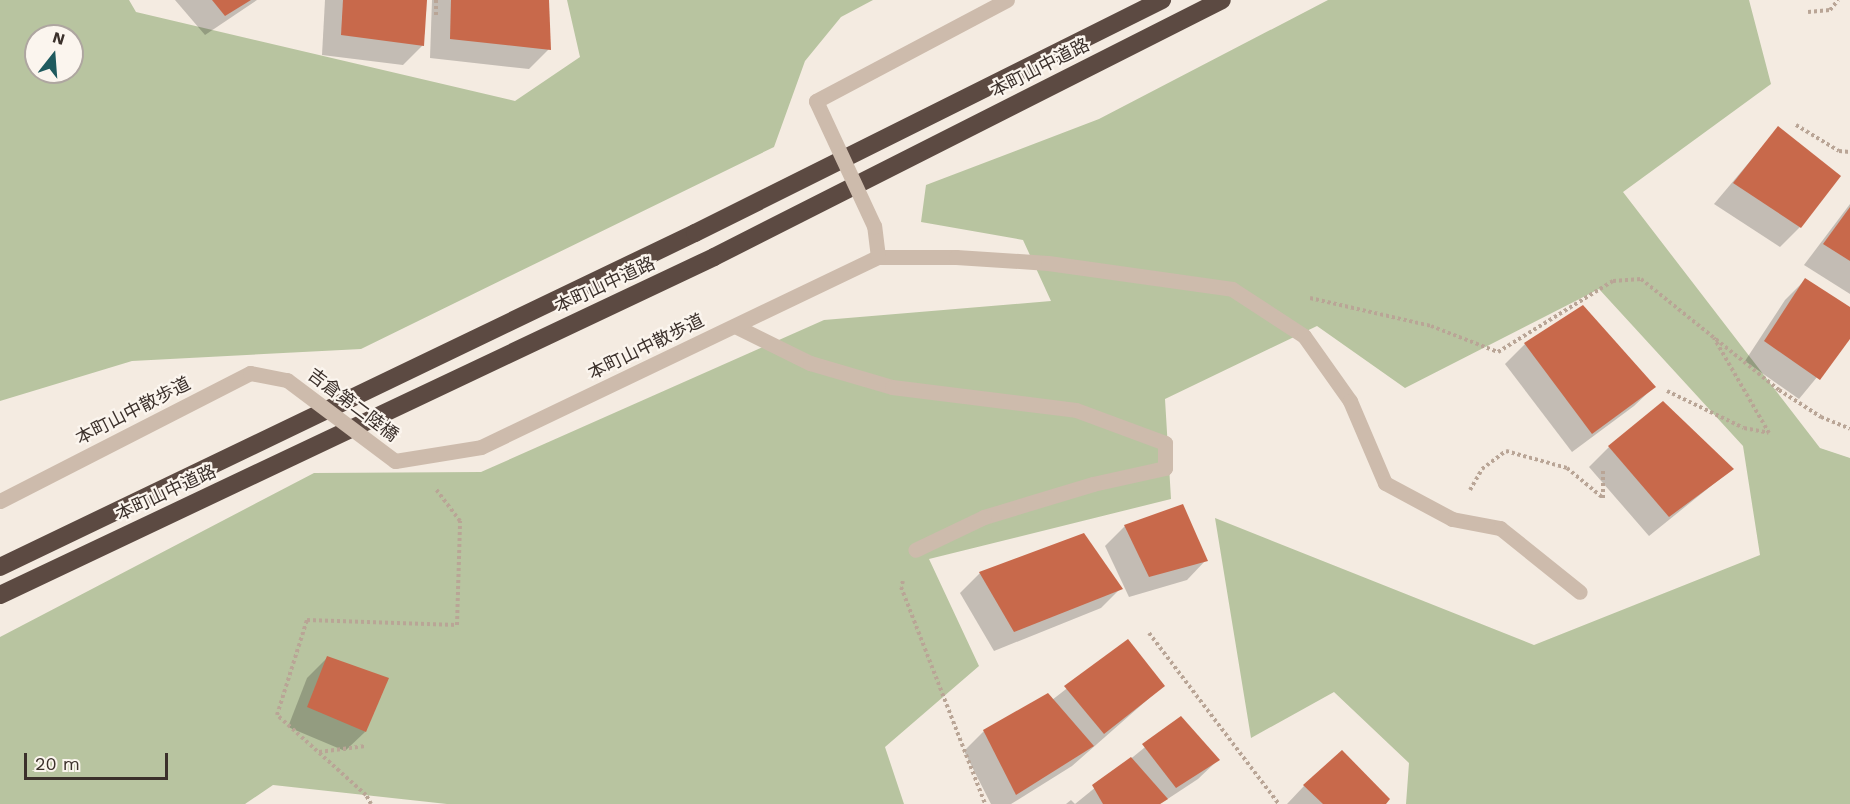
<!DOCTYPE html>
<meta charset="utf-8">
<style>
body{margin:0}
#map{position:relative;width:1850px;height:804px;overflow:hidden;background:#f4ebe1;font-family:"Work Sans","Noto Sans JP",sans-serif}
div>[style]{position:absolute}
.green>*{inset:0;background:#b8c4a0}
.shadow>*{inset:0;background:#0003}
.building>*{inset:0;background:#c8694b}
.path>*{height:4px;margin-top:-2px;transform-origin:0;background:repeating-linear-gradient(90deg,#b9a596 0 3px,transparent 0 6px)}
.service>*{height:15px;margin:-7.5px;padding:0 7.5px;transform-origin:7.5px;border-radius:7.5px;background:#cdbbac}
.minor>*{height:15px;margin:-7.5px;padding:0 7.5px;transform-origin:7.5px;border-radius:7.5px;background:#cdbbac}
.motorway>*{height:18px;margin:-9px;padding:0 9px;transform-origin:9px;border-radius:9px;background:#5c4a42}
.minor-bridge>*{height:15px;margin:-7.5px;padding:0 7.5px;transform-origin:7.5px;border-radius:7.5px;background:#cdbbac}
span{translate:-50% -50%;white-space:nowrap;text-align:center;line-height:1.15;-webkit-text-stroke:4.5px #fbf5ee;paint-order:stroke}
.street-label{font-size:18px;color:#3b302b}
.north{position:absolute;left:24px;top:24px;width:60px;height:60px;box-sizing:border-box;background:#fbf5ee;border:2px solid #aea6a0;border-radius:50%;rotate:17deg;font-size:16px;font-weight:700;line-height:24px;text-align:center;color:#3b302b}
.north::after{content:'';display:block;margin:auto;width:21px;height:27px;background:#1f5a5e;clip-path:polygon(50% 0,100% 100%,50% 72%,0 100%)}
.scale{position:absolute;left:24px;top:753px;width:144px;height:27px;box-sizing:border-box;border:3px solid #3b302b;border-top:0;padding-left:8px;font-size:18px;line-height:21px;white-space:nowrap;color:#3b302b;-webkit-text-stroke:4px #fbf5ee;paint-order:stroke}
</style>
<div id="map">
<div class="green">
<i style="clip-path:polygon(evenodd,0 0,129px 0,136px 12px,515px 101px,580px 57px,567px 0,873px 0,841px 17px,805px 61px,774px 147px,361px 349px,132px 361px,0 401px,0 0,36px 36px,72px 36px,72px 72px,36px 72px,36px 36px)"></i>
<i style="clip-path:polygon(1328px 0,1749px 0,1771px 84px,1623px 192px,1820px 448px,1850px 458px,1850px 804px,1406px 804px,1409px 763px,1334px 692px,1251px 738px,1215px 518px,1534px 645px,1760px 555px,1743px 446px,1599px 289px,1405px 388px,1317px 326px,1165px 399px,1171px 499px,929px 559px,979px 666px,885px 747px,904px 804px,447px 804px,273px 785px,245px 804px,0 804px,0 637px,314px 473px,481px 472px,824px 320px,1051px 301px,1023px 240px,921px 222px,926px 185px,1099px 119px)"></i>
</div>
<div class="shadow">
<i style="clip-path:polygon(175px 0,257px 0,205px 35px)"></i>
<i style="clip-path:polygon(325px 0,425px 0,423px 45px,403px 65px,322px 55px)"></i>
<i style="clip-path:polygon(432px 0,548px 0,549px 49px,529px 69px,430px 58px)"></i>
<i style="clip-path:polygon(1778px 128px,1800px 227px,1780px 247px,1714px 204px)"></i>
<i style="clip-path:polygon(1850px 204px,1850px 294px,1804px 265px)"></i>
<i style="clip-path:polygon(1805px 280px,1850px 309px,1850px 337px,1799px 399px,1745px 361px,1785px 300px)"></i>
<i style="clip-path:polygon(1583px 307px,1654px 387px,1634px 406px,1572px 452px,1505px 364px,1525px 344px)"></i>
<i style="clip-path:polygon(1609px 447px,1732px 469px,1649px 536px,1589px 467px)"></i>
<i style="clip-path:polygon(1125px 526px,1206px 560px,1187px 580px,1129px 597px,1105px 546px)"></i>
<i style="clip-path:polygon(980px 573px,1121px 588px,1101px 608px,994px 651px,960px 593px)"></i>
<i style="clip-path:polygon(1128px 641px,1163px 686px,1072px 766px,1011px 804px,991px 804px,964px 751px,984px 731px,1052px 700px)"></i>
<i style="clip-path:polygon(327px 658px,365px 732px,345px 751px,288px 727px,307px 678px)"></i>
<i style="clip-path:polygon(1181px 718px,1218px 760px,1198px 779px,1160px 804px,1075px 804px)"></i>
<i style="clip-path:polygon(1342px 752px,1384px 804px,1287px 804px,1304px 786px)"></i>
<i style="clip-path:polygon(1071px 800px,1075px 804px,1066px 804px)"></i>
</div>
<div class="building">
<i style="clip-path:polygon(212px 0,251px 0,225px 16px)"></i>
<i style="clip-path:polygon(343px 0,427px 0,424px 46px,341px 35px)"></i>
<i style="clip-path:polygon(451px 0,549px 0,551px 50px,450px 39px)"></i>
<i style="clip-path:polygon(1778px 126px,1841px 176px,1801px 228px,1733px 183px)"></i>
<i style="clip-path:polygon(1850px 207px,1850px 261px,1823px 244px)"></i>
<i style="clip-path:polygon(1805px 278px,1850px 307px,1850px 339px,1820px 380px,1764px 341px)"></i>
<i style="clip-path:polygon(1583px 305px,1656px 387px,1592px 434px,1524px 343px)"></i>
<i style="clip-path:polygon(1663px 401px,1734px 469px,1669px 517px,1608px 446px)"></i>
<i style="clip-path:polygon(1183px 504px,1208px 561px,1149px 577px,1124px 525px)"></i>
<i style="clip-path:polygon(1084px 533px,1123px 589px,1014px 632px,979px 572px)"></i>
<i style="clip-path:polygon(1128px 639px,1165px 686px,1104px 734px,1064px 686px)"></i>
<i style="clip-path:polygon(327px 656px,389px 678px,366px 732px,307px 707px)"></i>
<i style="clip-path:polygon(1048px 693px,1094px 746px,1016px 795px,983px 730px)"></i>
<i style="clip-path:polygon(1181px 716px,1220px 760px,1176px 788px,1142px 744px)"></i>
<i style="clip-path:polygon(1342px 750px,1390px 799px,1386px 804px,1323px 804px,1303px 785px)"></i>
<i style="clip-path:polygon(1131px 757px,1168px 799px,1160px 804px,1103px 804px,1092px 785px)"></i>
</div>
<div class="path">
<i style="left:436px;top:0;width:15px;rotate:90deg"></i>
<i style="left:1808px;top:12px;width:22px;rotate:-5deg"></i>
<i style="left:1830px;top:10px;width:13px;rotate:-51deg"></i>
<i style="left:1796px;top:125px;width:50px;rotate:31.2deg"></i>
<i style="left:1839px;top:151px;width:11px;rotate:5deg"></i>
<i style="left:1310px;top:298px;width:124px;rotate:13deg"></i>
<i style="left:1431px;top:326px;width:72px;rotate:21.2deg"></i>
<i style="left:1498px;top:352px;width:135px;rotate:-31.7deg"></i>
<i style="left:1613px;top:281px;width:28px;rotate:-4deg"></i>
<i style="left:1641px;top:279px;width:177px;rotate:38.8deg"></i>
<i style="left:1779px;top:390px;width:50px;rotate:32.7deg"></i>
<i style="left:1821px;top:417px;width:31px;rotate:22deg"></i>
<i style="left:1667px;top:391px;width:85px;rotate:25.7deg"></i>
<i style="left:1744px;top:428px;width:25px;rotate:11deg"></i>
<i style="left:1769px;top:433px;width:110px;rotate:-120.1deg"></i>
<i style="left:1470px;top:490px;width:24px;rotate:-60deg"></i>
<i style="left:1482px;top:469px;width:30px;rotate:-37deg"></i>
<i style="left:1506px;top:451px;width:63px;rotate:15.6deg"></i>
<i style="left:1567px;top:468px;width:47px;rotate:39.8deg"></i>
<i style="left:1603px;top:498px;width:29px;rotate:-90deg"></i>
<i style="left:903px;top:581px;width:6px;rotate:108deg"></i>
<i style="left:901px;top:587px;width:233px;rotate:68.8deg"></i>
<i style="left:1149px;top:633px;width:215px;rotate:52.8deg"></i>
<i style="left:319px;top:752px;width:47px;rotate:-7.3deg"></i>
<i style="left:371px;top:804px;width:10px;rotate:-119deg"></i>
<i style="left:366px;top:795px;width:120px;rotate:-138deg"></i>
<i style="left:277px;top:715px;width:100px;rotate:-72.5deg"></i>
<i style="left:307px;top:620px;width:150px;rotate:1.9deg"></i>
<i style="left:457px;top:625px;width:104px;rotate:-88.3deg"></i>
<i style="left:460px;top:521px;width:41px;rotate:-127.1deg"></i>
</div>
<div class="service">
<i style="left:878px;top:257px;width:78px"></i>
<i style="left:956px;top:257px;width:92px;rotate:3.7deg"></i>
<i style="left:1048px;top:263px;width:186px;rotate:8deg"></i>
<i style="left:1232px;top:289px;width:86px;rotate:33.1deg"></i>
<i style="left:1304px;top:336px;width:80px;rotate:54.7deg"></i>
<i style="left:1350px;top:401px;width:89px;rotate:66.9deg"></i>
<i style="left:1385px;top:483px;width:76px;rotate:28.2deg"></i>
<i style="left:1452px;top:519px;width:49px;rotate:10.6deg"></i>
<i style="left:1500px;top:528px;width:102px;rotate:38.7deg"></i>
<i style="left:735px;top:326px;width:84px;rotate:26.3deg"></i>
<i style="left:810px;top:363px;width:85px;rotate:16.3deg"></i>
<i style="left:892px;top:387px;width:185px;rotate:7.1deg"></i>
<i style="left:1076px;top:410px;width:95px;rotate:20.3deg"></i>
<i style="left:1165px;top:443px;width:25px;rotate:90deg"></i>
<i style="left:1165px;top:468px;width:74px;rotate:167.5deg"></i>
<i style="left:1093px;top:484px;width:114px;rotate:163.2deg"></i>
<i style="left:984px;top:517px;width:76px;rotate:154.4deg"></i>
</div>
<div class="minor">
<i style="left:816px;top:101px;width:216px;rotate:-27.9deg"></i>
<i style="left:395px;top:461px;width:87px;rotate:-9.2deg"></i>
<i style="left:481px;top:447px;width:440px;rotate:-25.6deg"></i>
<i style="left:878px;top:257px;width:31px;rotate:-97deg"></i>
<i style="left:0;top:501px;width:281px;rotate:-27.1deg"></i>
<i style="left:250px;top:373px;width:38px;rotate:11deg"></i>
</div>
<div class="motorway">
<i style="left:0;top:567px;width:771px;rotate:-25.67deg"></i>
<i style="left:695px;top:233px;width:522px;rotate:-26.52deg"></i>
<i style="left:0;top:595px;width:790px;rotate:-25.33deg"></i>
<i style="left:714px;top:257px;width:569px;rotate:-26.84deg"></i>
</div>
<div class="minor-bridge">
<i style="left:816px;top:101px;width:138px;rotate:65.1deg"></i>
<i style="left:287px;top:380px;width:135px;rotate:36.9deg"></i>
</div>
<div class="street-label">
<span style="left:1040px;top:68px;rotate:-27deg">本町山中道路</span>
<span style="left:605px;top:285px;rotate:-25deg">本町山中道路</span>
<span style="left:646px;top:347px;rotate:-26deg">本町山中散歩道</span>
<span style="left:353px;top:405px;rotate:37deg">吉倉第二陸橋</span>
<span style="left:133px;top:411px;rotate:-27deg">本町山中散歩道</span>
<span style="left:166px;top:493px;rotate:-25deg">本町山中道路</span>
</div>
<div class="north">N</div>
<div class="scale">20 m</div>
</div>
